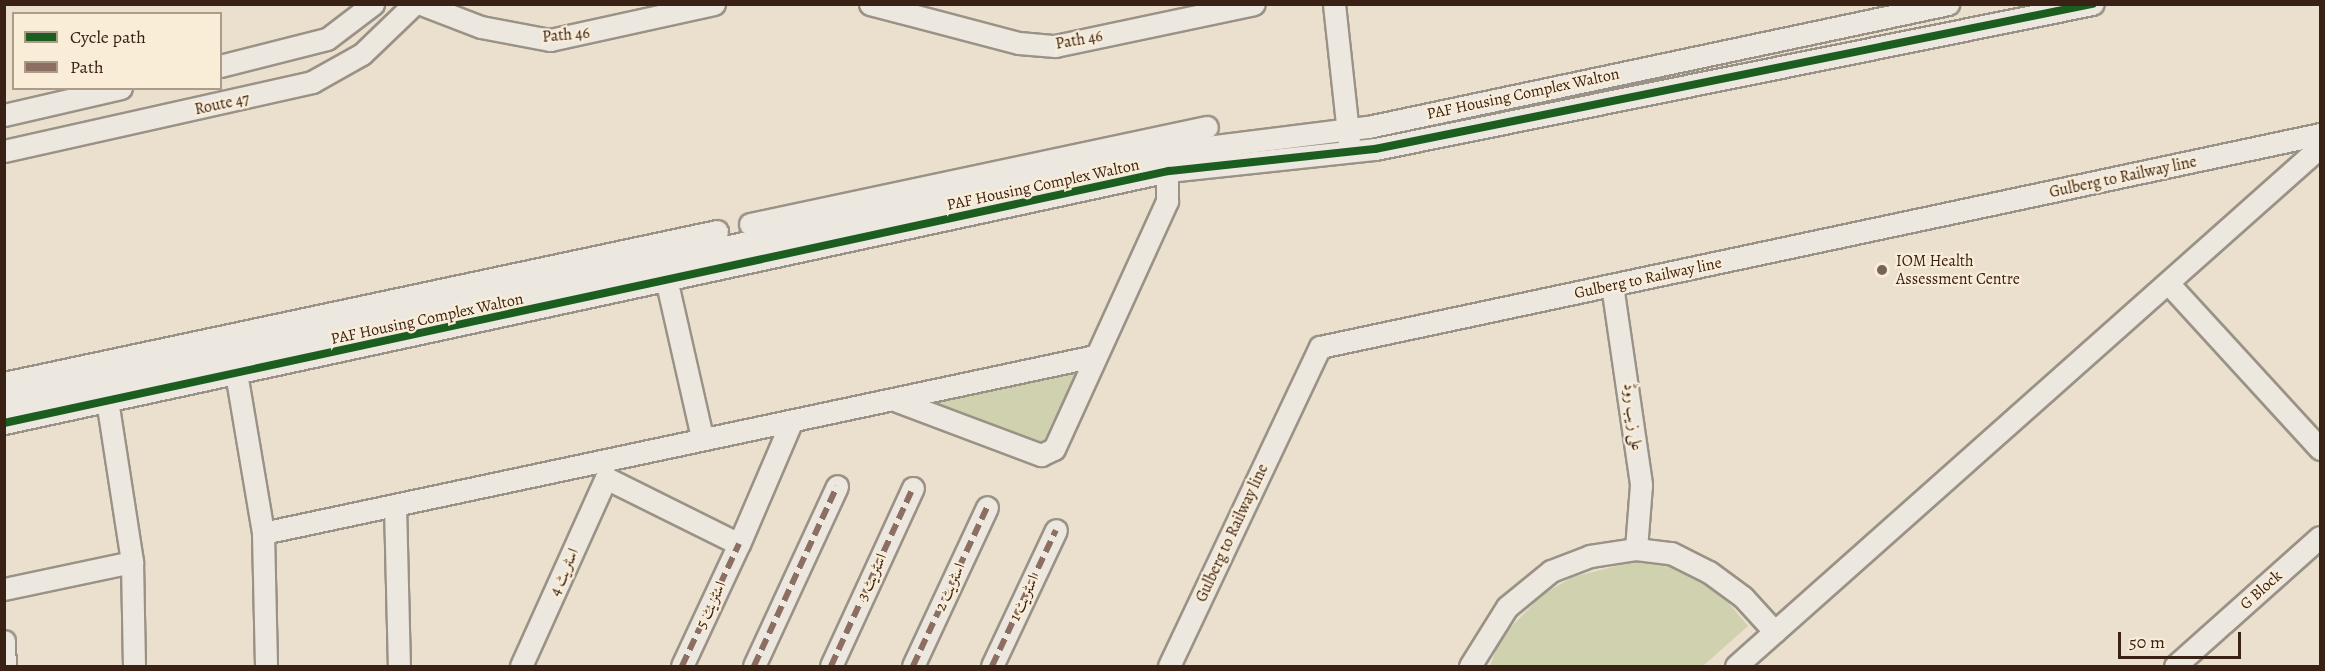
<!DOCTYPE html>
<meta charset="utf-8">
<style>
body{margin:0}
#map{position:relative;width:2325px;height:671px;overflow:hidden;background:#eae0cd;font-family:Alegreya,Amiri,serif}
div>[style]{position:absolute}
.green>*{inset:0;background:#d0d1ae}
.roads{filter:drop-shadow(2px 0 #9b9287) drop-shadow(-2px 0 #9b9287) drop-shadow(0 2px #9b9287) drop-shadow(0 -2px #9b9287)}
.minor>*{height:21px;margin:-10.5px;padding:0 10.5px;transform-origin:10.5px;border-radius:10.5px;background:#ede8df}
.quiet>*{height:6px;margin-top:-3px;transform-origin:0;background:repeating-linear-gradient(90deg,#8d6e63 0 12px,transparent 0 18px)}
.cycleway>*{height:8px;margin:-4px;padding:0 4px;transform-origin:4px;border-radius:4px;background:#1b5e20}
.dots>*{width:16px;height:16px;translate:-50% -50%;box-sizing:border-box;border:3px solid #f9edd7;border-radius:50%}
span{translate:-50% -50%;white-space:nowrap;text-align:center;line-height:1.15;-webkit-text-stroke:4.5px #f9edd7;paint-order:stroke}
.street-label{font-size:16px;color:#392115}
.poi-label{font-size:16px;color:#392115}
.left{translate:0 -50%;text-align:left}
.frame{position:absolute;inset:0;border:6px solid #392115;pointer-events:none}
.legend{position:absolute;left:12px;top:12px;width:210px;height:78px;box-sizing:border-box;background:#f9edd7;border:2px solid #ac9b89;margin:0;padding:8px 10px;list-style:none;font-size:18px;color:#392115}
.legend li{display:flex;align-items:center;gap:12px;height:30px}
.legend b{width:30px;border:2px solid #ac9b89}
.scale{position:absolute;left:2118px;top:632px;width:123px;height:27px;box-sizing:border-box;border:3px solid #392115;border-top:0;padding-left:8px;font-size:18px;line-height:21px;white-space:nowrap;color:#392115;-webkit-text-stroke:4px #f9edd7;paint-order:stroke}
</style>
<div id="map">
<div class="green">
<i style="clip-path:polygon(1085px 365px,1046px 448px,935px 411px,941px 396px)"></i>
<i style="clip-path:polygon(1636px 561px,1679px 568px,1703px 582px,1722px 595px,1748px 626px,1703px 666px,1490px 666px,1501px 637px,1543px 594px,1573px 577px)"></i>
</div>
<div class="roads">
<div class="minor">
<i style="left:421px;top:4px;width:64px;rotate:21deg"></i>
<i style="left:481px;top:27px;width:70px;rotate:10.7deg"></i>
<i style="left:550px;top:40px;width:168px;rotate:-12.4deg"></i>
<i style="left:870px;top:4px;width:154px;rotate:14.7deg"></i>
<i style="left:1019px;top:43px;width:36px;rotate:5deg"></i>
<i style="left:1055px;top:46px;width:203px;rotate:-11.9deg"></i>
<i style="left:1334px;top:4px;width:138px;rotate:83.8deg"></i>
<i style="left:220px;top:66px;width:110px;rotate:-14.2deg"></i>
<i style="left:327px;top:39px;width:58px;rotate:-37.3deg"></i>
<i style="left:4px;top:115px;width:120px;rotate:-13deg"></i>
<i style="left:4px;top:151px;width:316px;rotate:-12.6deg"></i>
<i style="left:312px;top:82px;width:57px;rotate:-29.2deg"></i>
<i style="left:362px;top:54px;width:72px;rotate:-43.9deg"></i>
<i style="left:750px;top:224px;width:467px;rotate:-12deg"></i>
<i style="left:667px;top:283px;width:158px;rotate:77.2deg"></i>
<i style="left:2168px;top:283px;width:225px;rotate:47.5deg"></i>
<i style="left:1612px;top:285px;width:202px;rotate:81.7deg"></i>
<i style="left:1641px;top:485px;width:64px;rotate:94.5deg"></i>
<i style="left:234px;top:361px;width:174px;rotate:80.4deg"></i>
<i style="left:263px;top:533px;width:133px;rotate:88.7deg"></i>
<i style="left:4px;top:383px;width:729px;rotate:-12.03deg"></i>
<i style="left:105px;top:387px;width:177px;rotate:81.2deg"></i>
<i style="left:132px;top:562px;width:104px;rotate:88.9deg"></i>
<i style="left:897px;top:401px;width:154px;rotate:20.6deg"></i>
<i style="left:1041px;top:455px;width:14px;rotate:-25deg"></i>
<i style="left:1054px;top:449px;width:273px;rotate:-65.5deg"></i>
<i style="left:1167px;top:201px;width:43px;rotate:-90deg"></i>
<i style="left:4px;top:402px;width:1189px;rotate:-12.14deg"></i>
<i style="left:1166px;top:152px;width:204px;rotate:-7.1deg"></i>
<i style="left:1368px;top:127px;width:593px;rotate:-11.97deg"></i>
<i style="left:4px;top:423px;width:1192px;rotate:-12.21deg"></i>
<i style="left:1169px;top:171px;width:207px;rotate:-6.1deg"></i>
<i style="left:1375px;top:149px;width:732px;rotate:-11.43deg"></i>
<i style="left:606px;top:478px;width:148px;rotate:26.4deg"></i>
<i style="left:739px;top:544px;width:129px;rotate:-66.8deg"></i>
<i style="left:395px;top:505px;width:161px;rotate:88.6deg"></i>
<i style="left:263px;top:533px;width:851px;rotate:-12.01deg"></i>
<i style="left:4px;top:589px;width:131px;rotate:-11.9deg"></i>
<i style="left:4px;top:641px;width:25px;rotate:88deg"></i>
<i style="left:521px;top:666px;width:206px;rotate:-65.7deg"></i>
<i style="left:682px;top:666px;width:135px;rotate:-65deg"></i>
<i style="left:754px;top:666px;width:198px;rotate:-65.2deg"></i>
<i style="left:831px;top:666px;width:196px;rotate:-65.3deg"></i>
<i style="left:913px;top:666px;width:175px;rotate:-65deg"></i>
<i style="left:992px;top:666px;width:150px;rotate:-64.8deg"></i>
<i style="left:1169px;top:666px;width:353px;rotate:-64.7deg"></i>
<i style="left:1320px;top:347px;width:1022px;rotate:-12.02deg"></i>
<i style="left:1470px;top:666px;width:70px;rotate:-57.9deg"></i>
<i style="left:1507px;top:607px;width:57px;rotate:-39.3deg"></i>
<i style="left:1551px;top:571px;width:42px;rotate:-21deg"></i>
<i style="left:1590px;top:556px;width:47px;rotate:-8.7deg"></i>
<i style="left:1636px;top:549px;width:35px;rotate:7deg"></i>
<i style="left:1671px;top:553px;width:42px;rotate:26.6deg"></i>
<i style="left:1709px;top:572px;width:42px;rotate:36.3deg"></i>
<i style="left:1743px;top:597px;width:47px;rotate:47.6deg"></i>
<i style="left:1736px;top:666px;width:781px;rotate:-41.63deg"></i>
<i style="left:2175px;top:666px;width:194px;rotate:-41.7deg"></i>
</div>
</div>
<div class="quiet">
<i style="left:682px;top:666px;width:135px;rotate:-65deg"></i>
<i style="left:754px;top:666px;width:198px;rotate:-65.2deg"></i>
<i style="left:831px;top:666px;width:196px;rotate:-65.3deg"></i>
<i style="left:913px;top:666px;width:175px;rotate:-65deg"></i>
<i style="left:992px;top:666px;width:150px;rotate:-64.8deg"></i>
</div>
<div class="cycleway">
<i style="left:4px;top:423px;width:1192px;rotate:-12.21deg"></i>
<i style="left:1169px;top:171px;width:207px;rotate:-6.1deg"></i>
<i style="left:1375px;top:149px;width:732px;rotate:-11.43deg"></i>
</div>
<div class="dots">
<i style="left:1882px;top:270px;background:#776455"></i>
</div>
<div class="street-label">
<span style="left:566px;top:35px;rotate:-5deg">Path 46</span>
<span style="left:1079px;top:40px;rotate:-10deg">Path 46</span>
<span style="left:1523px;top:94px;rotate:-12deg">PAF Housing Complex Walton</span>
<span style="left:222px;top:104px;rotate:-12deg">Route 47</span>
<span style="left:2123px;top:177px;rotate:-12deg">Gulberg to Railway line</span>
<span style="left:1043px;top:185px;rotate:-12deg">PAF Housing Complex Walton</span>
<span style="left:1648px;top:278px;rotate:-12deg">Gulberg to Railway line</span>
<span style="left:427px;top:319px;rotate:-12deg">PAF Housing Complex Walton</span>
<span style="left:1633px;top:417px;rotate:83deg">علی زیب روڈ</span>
<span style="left:1232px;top:533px;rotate:-65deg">Gulberg to Railway line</span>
<span style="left:564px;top:572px;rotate:-66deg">اسٹریٹ 4</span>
<span style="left:872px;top:577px;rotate:-65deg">اسٹریٹ 3</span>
<span style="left:950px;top:587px;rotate:-65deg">اسٹریٹ 2</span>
<span style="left:2261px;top:590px;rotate:-42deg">G Block</span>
<span style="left:1024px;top:598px;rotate:-65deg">اسٹریٹ 1</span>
<span style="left:711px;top:605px;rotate:-65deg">اسٹریٹ 5</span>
</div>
<div class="poi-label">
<span class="left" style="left:1896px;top:270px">IOM Health<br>Assessment Centre</span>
</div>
<div class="frame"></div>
<ul class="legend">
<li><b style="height:8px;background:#1b5e20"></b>Cycle path</li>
<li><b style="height:8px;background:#8d6e63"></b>Path</li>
</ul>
<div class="scale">50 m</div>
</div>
